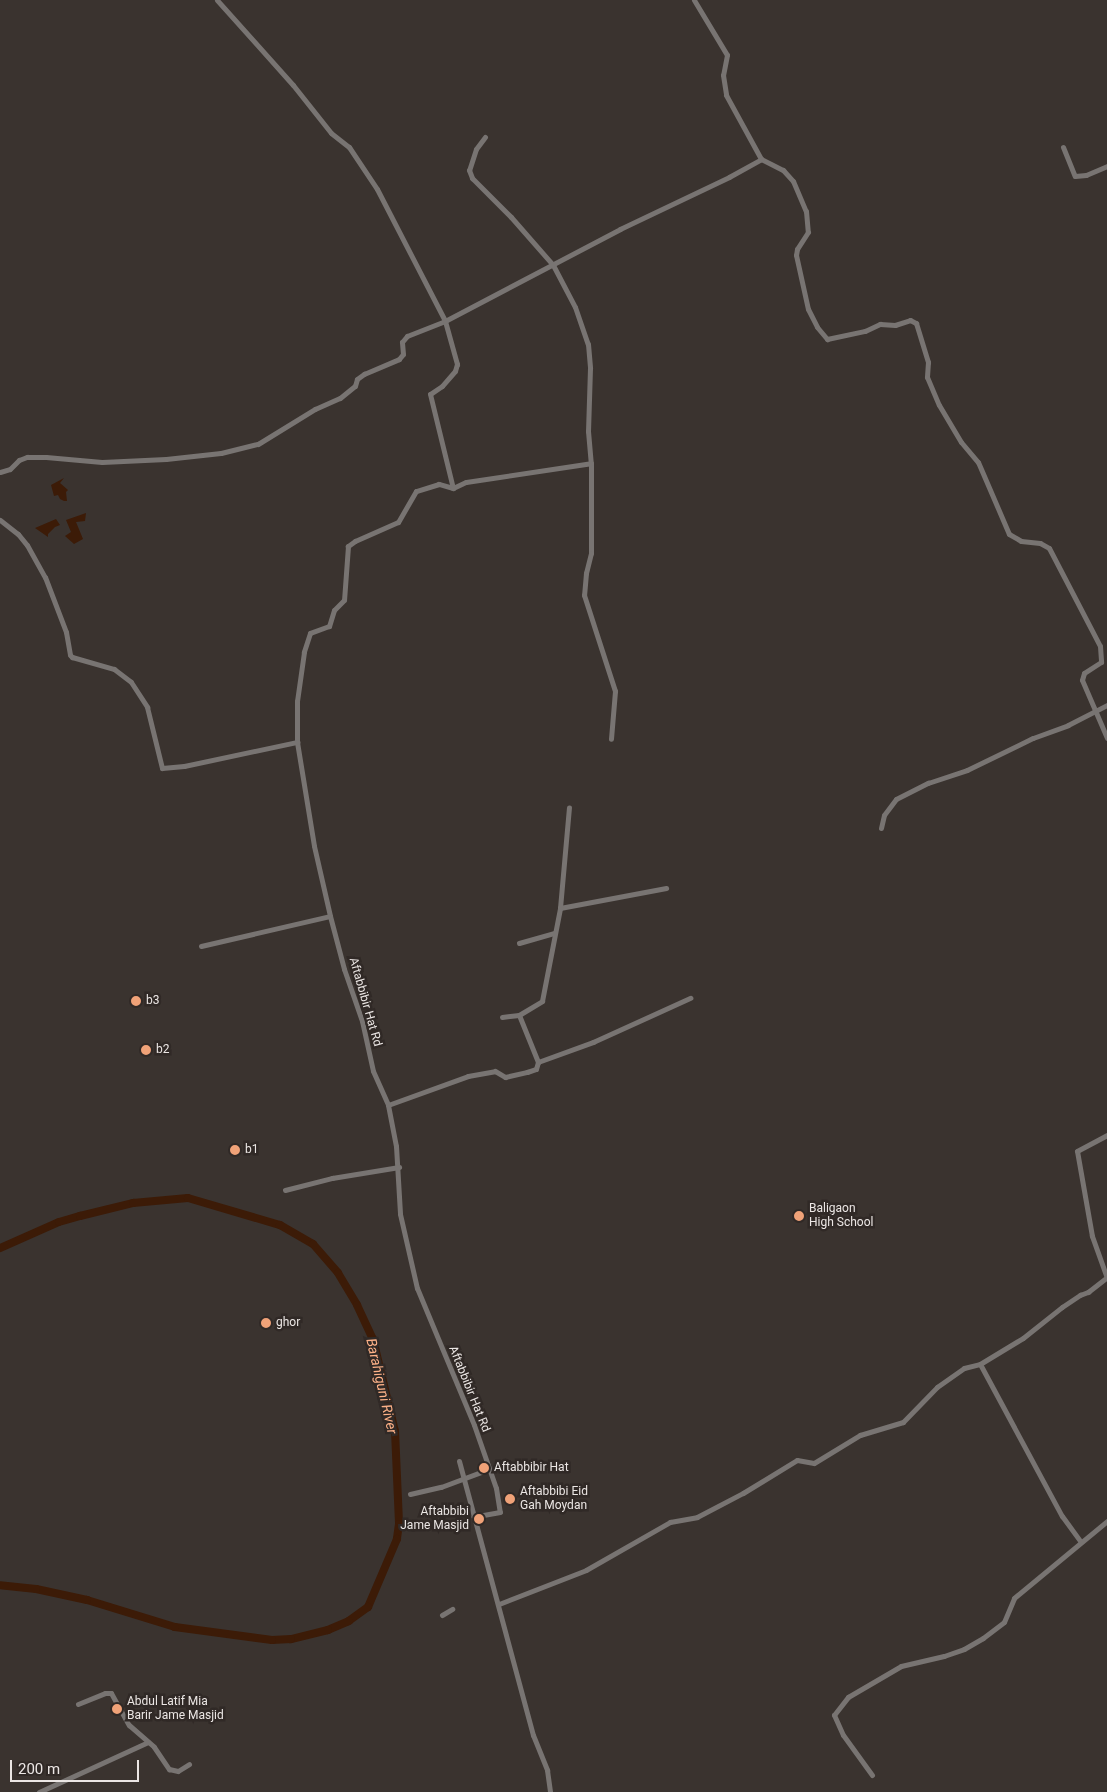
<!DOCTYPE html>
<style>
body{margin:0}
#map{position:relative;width:1107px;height:1792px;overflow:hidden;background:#3a332f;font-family:Roboto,sans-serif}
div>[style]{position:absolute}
.water>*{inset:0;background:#3c1b07}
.river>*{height:8px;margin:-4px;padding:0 4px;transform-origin:4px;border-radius:4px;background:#3c1b07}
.minor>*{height:5px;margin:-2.5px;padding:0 2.5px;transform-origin:2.5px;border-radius:2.5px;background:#787472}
.dots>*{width:14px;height:14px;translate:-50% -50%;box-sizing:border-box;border:2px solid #302926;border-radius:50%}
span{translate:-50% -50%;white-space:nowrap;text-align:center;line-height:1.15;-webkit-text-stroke:5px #302926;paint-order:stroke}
.poi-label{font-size:12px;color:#ebe6e4}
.left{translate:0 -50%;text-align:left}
.right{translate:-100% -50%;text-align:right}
.street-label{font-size:12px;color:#ebe6e4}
.water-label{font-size:14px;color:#feb288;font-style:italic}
.scale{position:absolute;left:10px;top:1760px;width:129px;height:22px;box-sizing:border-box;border:2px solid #ebe6e4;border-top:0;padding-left:6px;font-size:15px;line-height:18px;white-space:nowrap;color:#ebe6e4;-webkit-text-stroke:4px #302926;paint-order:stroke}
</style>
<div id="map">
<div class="water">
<i style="clip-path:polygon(64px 478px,60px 483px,68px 490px,66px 492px,67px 501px,64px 501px,60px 499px,58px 495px,54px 496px,51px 485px)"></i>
<i style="clip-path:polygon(86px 513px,85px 521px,76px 522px,83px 539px,74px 544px,65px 536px,71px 532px,66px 520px)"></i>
<i style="clip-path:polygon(56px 519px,60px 525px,55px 527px,48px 534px,48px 537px,35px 528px)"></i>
</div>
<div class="river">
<i style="left:0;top:1248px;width:64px;rotate:-23.8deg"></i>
<i style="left:59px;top:1222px;width:22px;rotate:-16deg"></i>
<i style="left:80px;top:1216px;width:55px;rotate:-13.8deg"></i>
<i style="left:133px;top:1203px;width:55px;rotate:-5.2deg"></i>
<i style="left:188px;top:1198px;width:96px;rotate:16.4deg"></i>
<i style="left:280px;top:1225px;width:38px;rotate:30deg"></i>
<i style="left:313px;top:1244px;width:38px;rotate:49deg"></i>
<i style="left:338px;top:1273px;width:37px;rotate:59deg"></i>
<i style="left:357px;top:1305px;width:38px;rotate:65deg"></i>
<i style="left:373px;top:1339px;width:95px;rotate:76.6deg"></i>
<i style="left:395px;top:1431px;width:93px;rotate:87.5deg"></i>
<i style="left:399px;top:1524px;width:15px;rotate:98deg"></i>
<i style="left:397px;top:1539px;width:74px;rotate:113.1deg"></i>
<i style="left:368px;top:1607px;width:24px;rotate:144deg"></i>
<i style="left:349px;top:1621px;width:23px;rotate:157deg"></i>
<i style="left:328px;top:1630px;width:38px;rotate:166deg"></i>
<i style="left:291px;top:1639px;width:19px;rotate:177deg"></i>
<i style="left:272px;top:1640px;width:98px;rotate:-172.4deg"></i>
<i style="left:175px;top:1627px;width:92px;rotate:-162.9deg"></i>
<i style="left:87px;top:1600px;width:52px;rotate:-167.8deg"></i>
<i style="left:36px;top:1589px;width:36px;rotate:-174deg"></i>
</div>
<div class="minor">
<i style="left:217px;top:0;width:114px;rotate:48.2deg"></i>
<i style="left:293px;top:85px;width:61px;rotate:51.6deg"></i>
<i style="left:331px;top:133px;width:23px;rotate:38deg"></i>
<i style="left:349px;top:147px;width:50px;rotate:56.3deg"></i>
<i style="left:377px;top:189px;width:148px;rotate:62.7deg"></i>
<i style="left:445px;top:321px;width:45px;rotate:74.4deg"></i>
<i style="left:457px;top:364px;width:7px;rotate:106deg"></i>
<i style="left:455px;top:371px;width:20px;rotate:131deg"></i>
<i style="left:442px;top:386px;width:14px;rotate:146deg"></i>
<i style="left:430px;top:394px;width:97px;rotate:76.3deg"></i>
<i style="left:694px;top:0;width:64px;rotate:59deg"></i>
<i style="left:727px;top:55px;width:20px;rotate:101deg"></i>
<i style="left:723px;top:75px;width:20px;rotate:81deg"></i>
<i style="left:726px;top:95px;width:73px;rotate:61.3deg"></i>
<i style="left:761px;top:159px;width:25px;rotate:27deg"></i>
<i style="left:783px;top:170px;width:15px;rotate:48deg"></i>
<i style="left:793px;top:181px;width:33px;rotate:67deg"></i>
<i style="left:806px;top:211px;width:21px;rotate:85deg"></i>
<i style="left:808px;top:232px;width:20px;rotate:123deg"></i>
<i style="left:797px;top:249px;width:6px;rotate:99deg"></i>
<i style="left:796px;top:255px;width:55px;rotate:77.5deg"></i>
<i style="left:808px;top:309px;width:20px;rotate:63deg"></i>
<i style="left:817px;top:327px;width:16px;rotate:50deg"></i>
<i style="left:827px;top:339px;width:39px;rotate:-12deg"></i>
<i style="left:865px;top:331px;width:17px;rotate:-25deg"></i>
<i style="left:880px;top:324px;width:15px;rotate:4deg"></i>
<i style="left:895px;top:325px;width:16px;rotate:-18deg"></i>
<i style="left:910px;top:320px;width:7px;rotate:27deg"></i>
<i style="left:916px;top:323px;width:41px;rotate:72.9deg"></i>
<i style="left:928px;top:362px;width:15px;rotate:94deg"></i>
<i style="left:927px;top:377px;width:30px;rotate:67deg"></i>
<i style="left:939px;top:405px;width:43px;rotate:59.3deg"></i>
<i style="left:961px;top:442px;width:26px;rotate:50deg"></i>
<i style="left:978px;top:462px;width:78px;rotate:66.7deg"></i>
<i style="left:1009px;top:534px;width:14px;rotate:30deg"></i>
<i style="left:1021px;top:541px;width:19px;rotate:6deg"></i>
<i style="left:1040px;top:543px;width:10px;rotate:29deg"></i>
<i style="left:1049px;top:548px;width:110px;rotate:62.5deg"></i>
<i style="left:1100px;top:646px;width:16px;rotate:86deg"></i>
<i style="left:1101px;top:662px;width:20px;rotate:147deg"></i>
<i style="left:1084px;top:673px;width:7px;rotate:106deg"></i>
<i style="left:1082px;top:680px;width:63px;rotate:66.7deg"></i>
<i style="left:485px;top:137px;width:15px;rotate:127deg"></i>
<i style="left:476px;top:149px;width:22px;rotate:108deg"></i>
<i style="left:469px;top:170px;width:9px;rotate:69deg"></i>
<i style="left:472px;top:178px;width:55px;rotate:45deg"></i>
<i style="left:511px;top:217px;width:64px;rotate:48.8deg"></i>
<i style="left:553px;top:265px;width:47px;rotate:62.4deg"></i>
<i style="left:575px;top:307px;width:39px;rotate:71deg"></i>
<i style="left:588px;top:344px;width:24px;rotate:85deg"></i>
<i style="left:590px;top:368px;width:63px;rotate:91.8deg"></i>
<i style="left:588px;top:431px;width:32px;rotate:85deg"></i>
<i style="left:591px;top:463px;width:90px;rotate:90deg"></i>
<i style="left:591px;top:553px;width:21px;rotate:104deg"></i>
<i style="left:586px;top:573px;width:22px;rotate:95deg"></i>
<i style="left:584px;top:595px;width:101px;rotate:72.1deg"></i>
<i style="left:615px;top:691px;width:48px;rotate:94.8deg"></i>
<i style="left:1063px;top:147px;width:31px;rotate:68deg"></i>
<i style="left:1075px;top:176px;width:11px;rotate:-5deg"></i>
<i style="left:1086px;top:175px;width:23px;rotate:-23deg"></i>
<i style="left:0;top:472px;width:10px;rotate:-17deg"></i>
<i style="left:10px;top:469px;width:13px;rotate:-45deg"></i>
<i style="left:19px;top:460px;width:9px;rotate:-21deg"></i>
<i style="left:27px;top:457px;width:19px"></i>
<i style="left:46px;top:457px;width:56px;rotate:5.1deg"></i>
<i style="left:102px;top:462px;width:64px;rotate:-2.7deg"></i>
<i style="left:166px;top:459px;width:55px;rotate:-6.2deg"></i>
<i style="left:221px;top:453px;width:38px;rotate:-14deg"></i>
<i style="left:258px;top:444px;width:67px;rotate:-31.6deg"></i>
<i style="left:315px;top:409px;width:27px;rotate:-24deg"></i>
<i style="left:340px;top:398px;width:19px;rotate:-39deg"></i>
<i style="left:355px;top:386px;width:7px;rotate:-74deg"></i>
<i style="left:357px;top:379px;width:9px;rotate:-36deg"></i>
<i style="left:364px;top:374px;width:38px;rotate:-23deg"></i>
<i style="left:399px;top:359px;width:6px;rotate:-51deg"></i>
<i style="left:403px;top:354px;width:12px;rotate:-95deg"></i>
<i style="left:402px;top:342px;width:8px;rotate:-50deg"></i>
<i style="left:407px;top:336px;width:41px;rotate:-21.5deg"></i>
<i style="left:445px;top:321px;width:198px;rotate:-27.7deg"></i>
<i style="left:620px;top:229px;width:121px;rotate:-25.5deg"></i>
<i style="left:729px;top:177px;width:37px;rotate:-29deg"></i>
<i style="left:453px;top:488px;width:15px;rotate:-164deg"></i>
<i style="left:439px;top:484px;width:24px;rotate:163deg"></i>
<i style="left:416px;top:491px;width:36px;rotate:120deg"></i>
<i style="left:398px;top:522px;width:47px;rotate:156.2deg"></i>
<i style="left:355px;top:541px;width:9px;rotate:144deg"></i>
<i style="left:348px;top:546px;width:54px;rotate:94.2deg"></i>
<i style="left:344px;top:600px;width:14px;rotate:135deg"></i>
<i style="left:334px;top:610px;width:17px;rotate:107deg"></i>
<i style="left:329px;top:626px;width:20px;rotate:160deg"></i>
<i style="left:310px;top:633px;width:20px;rotate:108deg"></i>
<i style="left:304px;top:652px;width:49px;rotate:98.1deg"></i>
<i style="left:297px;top:701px;width:41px;rotate:90deg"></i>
<i style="left:297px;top:742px;width:105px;rotate:80.7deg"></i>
<i style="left:314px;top:846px;width:72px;rotate:77.1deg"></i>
<i style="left:330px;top:916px;width:55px;rotate:75.2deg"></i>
<i style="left:344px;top:969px;width:55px;rotate:70.9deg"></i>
<i style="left:362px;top:1021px;width:51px;rotate:77.6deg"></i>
<i style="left:373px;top:1071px;width:37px;rotate:66deg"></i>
<i style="left:388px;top:1105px;width:42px;rotate:79deg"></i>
<i style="left:396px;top:1146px;width:68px;rotate:86.6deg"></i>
<i style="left:400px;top:1214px;width:76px;rotate:77.1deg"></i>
<i style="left:417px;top:1288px;width:148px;rotate:67.4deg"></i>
<i style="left:474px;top:1425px;width:67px;rotate:70.8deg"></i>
<i style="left:496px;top:1488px;width:24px;rotate:81deg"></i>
<i style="left:500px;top:1512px;width:27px;rotate:170deg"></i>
<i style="left:453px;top:488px;width:14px;rotate:-25deg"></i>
<i style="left:466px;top:482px;width:126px;rotate:-8.6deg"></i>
<i style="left:0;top:520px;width:23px;rotate:38deg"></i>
<i style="left:18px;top:534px;width:14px;rotate:51deg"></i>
<i style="left:27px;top:545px;width:37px;rotate:61deg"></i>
<i style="left:45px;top:577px;width:59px;rotate:69.1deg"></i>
<i style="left:66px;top:632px;width:23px;rotate:80deg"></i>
<i style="left:70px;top:655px;width:3px;rotate:45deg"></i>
<i style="left:72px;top:657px;width:44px;rotate:15.9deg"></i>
<i style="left:114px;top:669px;width:21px;rotate:37deg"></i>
<i style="left:131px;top:682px;width:30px;rotate:57deg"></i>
<i style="left:147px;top:707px;width:63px;rotate:76.2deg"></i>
<i style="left:162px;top:768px;width:22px;rotate:-5deg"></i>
<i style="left:184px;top:766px;width:116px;rotate:-12deg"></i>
<i style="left:881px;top:828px;width:13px;rotate:-77deg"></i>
<i style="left:884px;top:815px;width:20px;rotate:-53deg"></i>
<i style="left:896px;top:799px;width:36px;rotate:-27deg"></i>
<i style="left:928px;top:783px;width:41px;rotate:-18.4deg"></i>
<i style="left:967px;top:770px;width:73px;rotate:-25.9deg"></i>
<i style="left:1033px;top:738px;width:37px;rotate:-20deg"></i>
<i style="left:1068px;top:725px;width:44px;rotate:-27.1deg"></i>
<i style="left:560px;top:908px;width:108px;rotate:-10.7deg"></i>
<i style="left:519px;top:943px;width:36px;rotate:-16deg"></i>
<i style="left:201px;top:946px;width:132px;rotate:-13.1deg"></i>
<i style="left:519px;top:1015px;width:51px;rotate:68deg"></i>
<i style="left:538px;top:1062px;width:59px;rotate:-20deg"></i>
<i style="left:593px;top:1042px;width:107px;rotate:-24.4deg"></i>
<i style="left:502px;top:1017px;width:17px;rotate:-7deg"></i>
<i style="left:519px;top:1015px;width:27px;rotate:-31deg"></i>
<i style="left:542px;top:1001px;width:95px;rotate:-79deg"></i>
<i style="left:560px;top:908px;width:101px;rotate:-84.9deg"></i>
<i style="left:388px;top:1105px;width:85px;rotate:-19.9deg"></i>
<i style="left:468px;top:1076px;width:27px;rotate:-10deg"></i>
<i style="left:495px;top:1071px;width:12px;rotate:31deg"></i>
<i style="left:505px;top:1077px;width:23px;rotate:-13deg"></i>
<i style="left:527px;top:1072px;width:9px;rotate:-18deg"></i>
<i style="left:536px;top:1069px;width:7px;rotate:-74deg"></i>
<i style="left:285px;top:1190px;width:49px;rotate:-14.3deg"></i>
<i style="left:332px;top:1178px;width:68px;rotate:-9.3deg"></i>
<i style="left:1107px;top:1278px;width:45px;rotate:-109.7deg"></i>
<i style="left:1092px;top:1236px;width:86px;rotate:-100deg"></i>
<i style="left:1077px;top:1151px;width:34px;rotate:-28deg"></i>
<i style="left:980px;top:1364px;width:173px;rotate:61.7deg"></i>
<i style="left:1062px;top:1516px;width:32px;rotate:54deg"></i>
<i style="left:459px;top:1461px;width:284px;rotate:74.9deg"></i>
<i style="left:533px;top:1735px;width:38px;rotate:68deg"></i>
<i style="left:547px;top:1770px;width:22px;rotate:82deg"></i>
<i style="left:410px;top:1494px;width:32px;rotate:-13deg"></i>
<i style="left:441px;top:1487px;width:51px;rotate:-20.6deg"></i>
<i style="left:499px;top:1604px;width:93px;rotate:-21.3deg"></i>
<i style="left:586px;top:1570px;width:97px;rotate:-29.7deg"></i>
<i style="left:670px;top:1522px;width:27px;rotate:-10deg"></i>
<i style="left:697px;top:1517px;width:52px;rotate:-27.6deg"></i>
<i style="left:743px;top:1493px;width:63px;rotate:-31.4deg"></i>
<i style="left:797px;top:1460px;width:17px;rotate:10deg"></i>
<i style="left:814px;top:1463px;width:54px;rotate:-31.3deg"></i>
<i style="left:860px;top:1435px;width:45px;rotate:-16.8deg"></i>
<i style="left:903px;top:1422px;width:49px;rotate:-45.8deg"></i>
<i style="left:937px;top:1387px;width:33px;rotate:-35deg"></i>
<i style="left:964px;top:1368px;width:16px;rotate:-14deg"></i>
<i style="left:980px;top:1364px;width:50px;rotate:-31.2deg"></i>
<i style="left:1023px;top:1338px;width:50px;rotate:-38.5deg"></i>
<i style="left:1062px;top:1307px;width:22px;rotate:-34deg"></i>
<i style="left:1080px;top:1295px;width:9px;rotate:-21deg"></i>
<i style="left:1088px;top:1292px;width:24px;rotate:-38deg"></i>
<i style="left:442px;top:1615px;width:12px;rotate:-31deg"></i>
<i style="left:78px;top:1704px;width:29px;rotate:-22deg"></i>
<i style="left:105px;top:1693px;width:6px"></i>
<i style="left:111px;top:1693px;width:37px;rotate:61deg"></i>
<i style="left:129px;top:1725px;width:33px;rotate:41deg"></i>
<i style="left:154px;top:1747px;width:27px;rotate:56deg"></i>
<i style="left:169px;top:1769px;width:9px;rotate:13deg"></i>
<i style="left:178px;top:1771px;width:13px;rotate:-32deg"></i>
<i style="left:872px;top:1775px;width:49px;rotate:-125.9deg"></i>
<i style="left:843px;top:1735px;width:22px;rotate:-114deg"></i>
<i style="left:834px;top:1715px;width:23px;rotate:-52deg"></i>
<i style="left:848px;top:1697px;width:61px;rotate:-30.3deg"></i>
<i style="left:901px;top:1666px;width:44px;rotate:-13.1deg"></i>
<i style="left:944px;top:1656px;width:21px;rotate:-19deg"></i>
<i style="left:964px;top:1649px;width:22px;rotate:-30deg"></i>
<i style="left:983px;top:1638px;width:26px;rotate:-37deg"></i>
<i style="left:1004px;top:1622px;width:26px;rotate:-67deg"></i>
<i style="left:1014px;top:1598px;width:121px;rotate:-39.6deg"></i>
<i style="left:39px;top:1792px;width:120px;rotate:-24.6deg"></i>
</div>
<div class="dots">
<i style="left:136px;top:1001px;background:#f0a278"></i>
<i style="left:146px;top:1050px;background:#f0a278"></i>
<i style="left:235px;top:1150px;background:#f0a278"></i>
<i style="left:799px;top:1216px;background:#f0a278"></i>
<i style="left:266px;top:1323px;background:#f0a278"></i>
<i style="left:484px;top:1468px;background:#f0a278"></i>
<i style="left:510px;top:1499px;background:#f0a278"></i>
<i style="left:479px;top:1519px;background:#f0a278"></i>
<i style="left:117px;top:1709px;background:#f0a278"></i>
</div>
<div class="poi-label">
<span class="left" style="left:146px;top:1001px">b3</span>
<span class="left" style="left:156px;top:1050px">b2</span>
<span class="left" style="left:245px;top:1150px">b1</span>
<span class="left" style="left:809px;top:1216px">Baligaon<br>High School</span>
<span class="left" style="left:276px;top:1323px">ghor</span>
<span class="left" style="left:494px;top:1468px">Aftabbibir Hat</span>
<span class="left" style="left:520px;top:1499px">Aftabbibi Eid<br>Gah Moydan</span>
<span class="right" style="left:469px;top:1519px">Aftabbibi<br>Jame Masjid</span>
<span class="left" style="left:127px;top:1709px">Abdul Latif Mia<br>Barir Jame Masjid</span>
</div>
<div class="street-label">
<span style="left:365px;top:1002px;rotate:74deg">Aftabbibir Hat Rd</span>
<span style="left:469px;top:1389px;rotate:68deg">Aftabbibir Hat Rd</span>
</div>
<div class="water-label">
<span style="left:382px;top:1386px;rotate:77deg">Barahiguni River</span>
</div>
<div class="scale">200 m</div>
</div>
